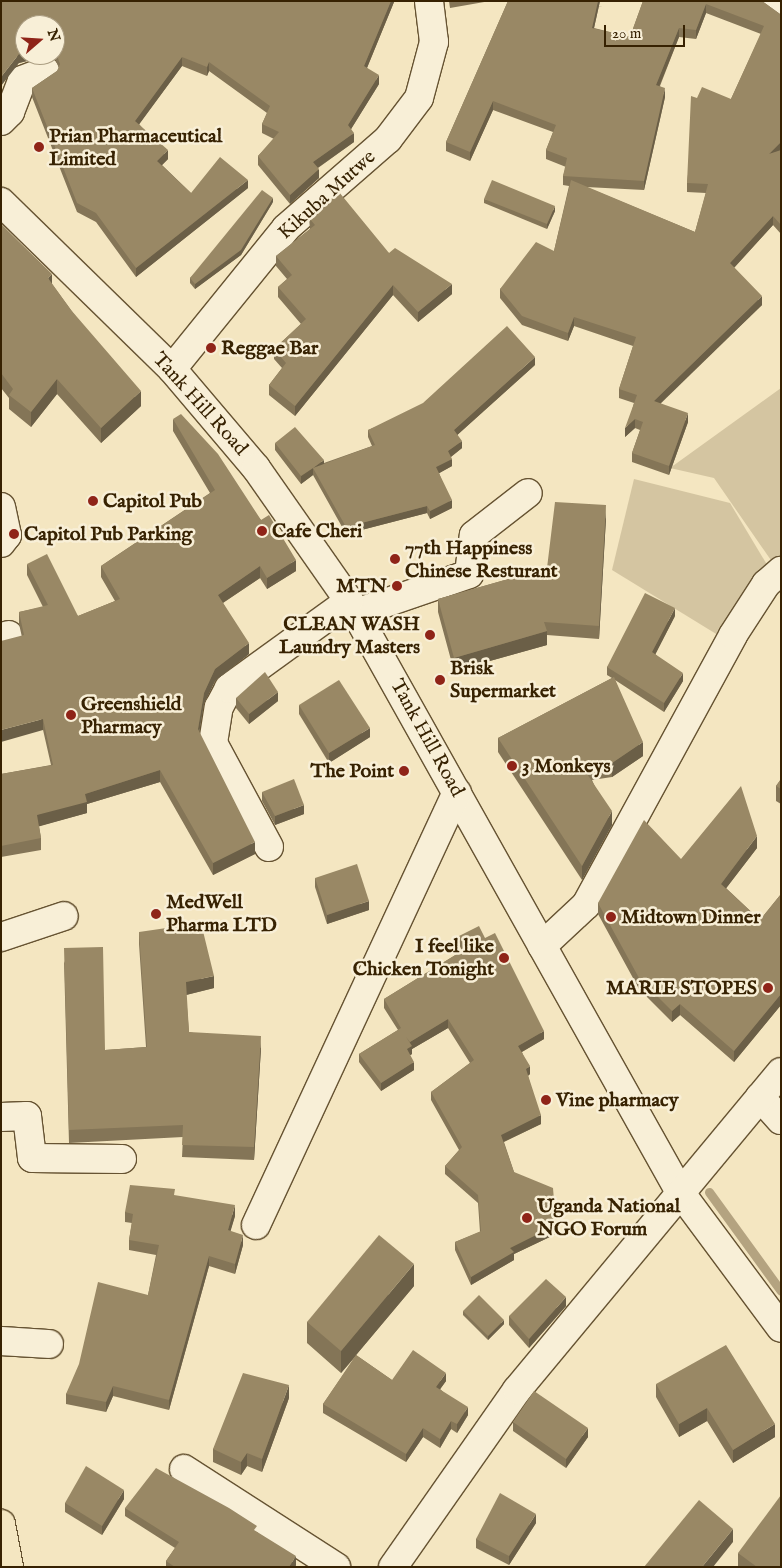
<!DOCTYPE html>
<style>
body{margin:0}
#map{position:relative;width:782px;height:1568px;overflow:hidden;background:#f4e6c1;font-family:"IM FELL English",serif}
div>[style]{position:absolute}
.green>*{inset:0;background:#d4c5a1}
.stream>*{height:9px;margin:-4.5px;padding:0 4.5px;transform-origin:4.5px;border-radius:4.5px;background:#b4a380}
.roads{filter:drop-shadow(1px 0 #665332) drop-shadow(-1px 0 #665332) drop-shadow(0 1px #665332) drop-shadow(0 -1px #665332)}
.minor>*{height:28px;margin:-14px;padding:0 14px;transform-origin:14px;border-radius:14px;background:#f8efd7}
.major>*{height:28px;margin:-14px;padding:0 14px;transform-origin:14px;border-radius:14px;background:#f4e6c1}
.wall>*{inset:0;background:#847557}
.shaded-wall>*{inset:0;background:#6b5f47}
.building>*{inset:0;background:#998865}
.dots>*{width:14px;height:14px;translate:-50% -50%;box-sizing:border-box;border:2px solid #f8efd7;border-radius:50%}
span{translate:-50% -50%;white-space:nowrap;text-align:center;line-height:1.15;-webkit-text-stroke:5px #f8efd7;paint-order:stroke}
.poi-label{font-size:20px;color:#372202;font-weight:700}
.left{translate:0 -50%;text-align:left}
.right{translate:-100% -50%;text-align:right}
.street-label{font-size:20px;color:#372202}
.frame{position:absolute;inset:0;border:2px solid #372202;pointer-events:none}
.north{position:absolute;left:15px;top:15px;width:50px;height:50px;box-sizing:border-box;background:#f8efd7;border:1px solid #ab9d82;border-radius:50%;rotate:71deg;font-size:14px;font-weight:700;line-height:20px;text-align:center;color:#372202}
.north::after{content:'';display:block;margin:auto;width:18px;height:22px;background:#8f2418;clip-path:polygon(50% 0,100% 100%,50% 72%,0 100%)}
.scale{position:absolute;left:604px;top:25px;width:81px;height:22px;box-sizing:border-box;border:2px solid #372202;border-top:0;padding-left:6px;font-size:15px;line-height:18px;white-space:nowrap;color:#372202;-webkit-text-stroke:4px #f8efd7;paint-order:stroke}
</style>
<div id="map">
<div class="green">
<i style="clip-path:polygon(781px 388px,781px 564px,775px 566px,714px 478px,670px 468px)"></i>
<i style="clip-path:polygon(634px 479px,730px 503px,769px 568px,726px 640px,612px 570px)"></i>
</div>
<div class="stream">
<i style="left:709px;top:1192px;width:122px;rotate:54deg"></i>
</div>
<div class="roads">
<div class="minor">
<i style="left:772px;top:1px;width:11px;rotate:34deg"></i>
<i style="left:1px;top:121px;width:13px;rotate:-45deg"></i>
<i style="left:10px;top:112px;width:34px;rotate:-69deg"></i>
<i style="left:22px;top:80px;width:25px;rotate:-21deg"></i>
<i style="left:1px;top:202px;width:239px;rotate:44.3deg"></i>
<i style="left:172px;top:369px;width:130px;rotate:49.7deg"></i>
<i style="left:256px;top:468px;width:162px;rotate:55deg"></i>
<i style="left:349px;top:601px;width:677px;rotate:60.75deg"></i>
<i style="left:680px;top:1192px;width:169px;rotate:53.4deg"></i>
<i style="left:172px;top:369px;width:181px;rotate:-51deg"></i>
<i style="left:286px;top:228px;width:135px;rotate:-41.1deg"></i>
<i style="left:388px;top:139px;width:51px;rotate:-52.9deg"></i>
<i style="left:419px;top:98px;width:58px;rotate:-75deg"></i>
<i style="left:434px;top:42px;width:41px;rotate:-97deg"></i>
<i style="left:1px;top:507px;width:29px;rotate:78deg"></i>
<i style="left:7px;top:535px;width:10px;rotate:127deg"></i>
<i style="left:356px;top:613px;width:120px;rotate:-19deg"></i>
<i style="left:469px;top:574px;width:39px;rotate:-83deg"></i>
<i style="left:474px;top:535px;width:68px;rotate:-37.9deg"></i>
<i style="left:1px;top:637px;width:8px;rotate:-14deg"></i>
<i style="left:269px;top:847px;width:118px;rotate:-118.3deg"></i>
<i style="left:213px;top:743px;width:36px;rotate:-81deg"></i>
<i style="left:219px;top:707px;width:21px;rotate:-62deg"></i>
<i style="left:229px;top:688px;width:148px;rotate:-35.9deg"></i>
<i style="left:1px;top:937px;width:66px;rotate:-18.4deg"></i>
<i style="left:542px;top:946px;width:60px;rotate:-43deg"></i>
<i style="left:586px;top:905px;width:307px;rotate:-61.4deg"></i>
<i style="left:733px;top:635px;width:61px;rotate:-57.1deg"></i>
<i style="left:766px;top:584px;width:20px;rotate:-41deg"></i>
<i style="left:760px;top:1097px;width:31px;rotate:48deg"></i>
<i style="left:1px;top:1117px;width:26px;rotate:-2deg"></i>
<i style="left:27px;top:1116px;width:42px;rotate:83.2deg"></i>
<i style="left:32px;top:1158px;width:90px;rotate:0.6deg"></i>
<i style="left:256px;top:1225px;width:477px;rotate:-65.1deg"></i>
<i style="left:1px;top:1341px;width:48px;rotate:3.6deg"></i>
<i style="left:184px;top:1469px;width:181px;rotate:32.8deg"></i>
<i style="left:393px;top:1567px;width:216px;rotate:-55deg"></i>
<i style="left:517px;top:1390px;width:413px;rotate:-50.3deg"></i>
</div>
<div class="major">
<i style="left:1px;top:1524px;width:44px;rotate:79.5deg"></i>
</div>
</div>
<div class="wall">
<i style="clip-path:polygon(evenodd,1px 1px,394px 1px,394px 2px,367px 68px,379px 84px,351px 129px,354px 142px,318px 168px,319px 178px,290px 204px,258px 165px,258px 156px,274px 139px,262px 133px,262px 124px,267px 113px,209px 71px,207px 76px,182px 66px,139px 124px,168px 159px,162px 165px,191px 193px,248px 188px,136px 277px,96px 222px,77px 212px,32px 97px,32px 88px,57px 71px,59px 68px,55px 59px,47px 56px,19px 63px,1px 1px,55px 25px,55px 55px,25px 55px,55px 25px)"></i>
<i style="clip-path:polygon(449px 1px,490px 1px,450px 8px)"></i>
<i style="clip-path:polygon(evenodd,508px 1px,600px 1px,594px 28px,630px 37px,643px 1px,762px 1px,780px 14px,781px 13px,781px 234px,773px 225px,734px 268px,762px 305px,660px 403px,688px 422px,669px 475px,632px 462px,632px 453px,640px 430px,635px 428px,625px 437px,634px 403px,619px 398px,619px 389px,633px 346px,574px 326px,568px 341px,522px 325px,500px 298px,500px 289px,554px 251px,569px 186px,563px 185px,563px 176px,566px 167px,546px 159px,546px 150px,553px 132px,493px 110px,470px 161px,446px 151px,446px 142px,508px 1px,706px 13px,761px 34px,731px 99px,697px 98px,687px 183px,687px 192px,706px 193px,695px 232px,586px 187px,644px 190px,665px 97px,660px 86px,679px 37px,696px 39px,706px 13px)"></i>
<i style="clip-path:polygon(484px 199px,555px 211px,547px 229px,484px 203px)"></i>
<i style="clip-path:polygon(273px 202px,241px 255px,195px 289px,190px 283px,190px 278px)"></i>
<i style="clip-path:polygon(309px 218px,389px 253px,452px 294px,418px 322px,393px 295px,295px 416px,269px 395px,269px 385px,282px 368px,274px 359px,274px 349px,301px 324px,278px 297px,278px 287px,287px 279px,276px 266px,276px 256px,310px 229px)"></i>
<i style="clip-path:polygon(1px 224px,52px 284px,141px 406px,101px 443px,57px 394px,31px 427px,9px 409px,9px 398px,1px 388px)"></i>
<i style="clip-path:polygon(535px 365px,457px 435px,462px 448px,451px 457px,452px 466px,439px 473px,452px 508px,430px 519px,427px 513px,346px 534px,313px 475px,301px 484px,275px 450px,275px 443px,324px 463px,372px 446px,368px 437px,368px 430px)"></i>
<i style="clip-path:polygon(173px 419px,261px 520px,296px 571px,267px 589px,260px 578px,223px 603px,249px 654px,215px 681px,204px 704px,199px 732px,255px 854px,213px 875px,160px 782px,87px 804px,87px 813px,39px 826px,41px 838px,41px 850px,1px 857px,1px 774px,51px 765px,19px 624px,19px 612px,43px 607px,27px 575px,27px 564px,78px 616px,115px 601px,101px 577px,101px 566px,210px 493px,173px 431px)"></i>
<i style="clip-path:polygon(606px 518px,599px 639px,547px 635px,547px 645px,454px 671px,438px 612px,438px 599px,547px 568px)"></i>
<i style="clip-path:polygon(675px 616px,655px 654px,683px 681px,664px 712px,615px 680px,643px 756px,612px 777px,592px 780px,612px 825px,582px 880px,498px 752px,498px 738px,612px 678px,607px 675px,607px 667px)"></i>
<i style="clip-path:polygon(236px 698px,278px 701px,249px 724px,236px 708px)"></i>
<i style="clip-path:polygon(299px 705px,370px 737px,329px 763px,299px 714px)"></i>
<i style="clip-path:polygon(781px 779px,781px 804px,776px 801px,776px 786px)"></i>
<i style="clip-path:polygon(262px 792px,304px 814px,275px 825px,262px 801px)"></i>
<i style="clip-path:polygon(757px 848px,726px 888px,760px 920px,781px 894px,781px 1005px,734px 1062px,680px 1015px,672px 1022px,639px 989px,598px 914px,598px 903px,681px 859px)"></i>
<i style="clip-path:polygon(315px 878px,369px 910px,327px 924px,315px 887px)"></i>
<i style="clip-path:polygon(139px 932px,214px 988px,186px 995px,189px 1032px,261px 1048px,254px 1160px,182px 1157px,183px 1137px,69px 1143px,64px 961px,105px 1050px,146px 1047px,139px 944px)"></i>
<i style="clip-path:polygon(459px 936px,485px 938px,544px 1039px,522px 1052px,530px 1074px,528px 1076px,541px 1124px,504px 1142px,514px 1172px,556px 1234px,514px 1254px,514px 1260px,471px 1285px,455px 1250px,455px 1242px,480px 1232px,478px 1203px,445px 1174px,445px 1166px,459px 1150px,431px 1100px,431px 1092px,470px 1063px,448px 1028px,412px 1049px,412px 1054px,410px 1055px,414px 1070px,381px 1091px,359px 1062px,359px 1054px,398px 1030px,384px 1008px,384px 999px,462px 951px,459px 944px)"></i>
<i style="clip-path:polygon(175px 1196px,235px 1216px,230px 1231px,243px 1245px,235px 1274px,209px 1266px,169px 1410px,113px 1396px,106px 1412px,66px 1404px,66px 1394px,148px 1295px,156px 1255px,129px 1250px,129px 1240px,132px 1223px,125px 1222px,125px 1212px)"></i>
<i style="clip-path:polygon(414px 1286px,356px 1355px,392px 1380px,446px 1381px,440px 1389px,468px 1415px,457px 1433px,451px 1429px,440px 1448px,423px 1437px,406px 1462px,323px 1413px,323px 1404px,356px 1356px,341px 1373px,307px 1343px,307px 1322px)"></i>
<i style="clip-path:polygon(566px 1306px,529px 1348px,509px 1325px,509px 1316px)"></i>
<i style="clip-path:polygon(463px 1311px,504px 1324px,488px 1340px,463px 1315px)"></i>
<i style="clip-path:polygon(656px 1384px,775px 1437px,733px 1463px,707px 1421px,679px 1437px,656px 1397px)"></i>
<i style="clip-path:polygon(289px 1398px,262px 1472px,247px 1466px,241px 1475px,213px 1462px,213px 1449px)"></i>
<i style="clip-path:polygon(513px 1422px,588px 1437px,566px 1468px,513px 1431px)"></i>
<i style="clip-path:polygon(124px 1499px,102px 1535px,65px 1512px,65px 1503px)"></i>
<i style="clip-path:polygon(125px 1508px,257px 1532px,296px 1565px,295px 1567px,166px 1567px,166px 1561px,175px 1548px,125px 1516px)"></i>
<i style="clip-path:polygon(536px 1523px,509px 1565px,476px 1548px,476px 1539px)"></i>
<i style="clip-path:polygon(738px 1553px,781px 1567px,739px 1567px,738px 1566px)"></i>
</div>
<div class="shaded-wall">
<i style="clip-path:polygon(391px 1px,394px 1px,394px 2px,364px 75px,364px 66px)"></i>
<i style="clip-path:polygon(598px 1px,600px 1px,592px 37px,592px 28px)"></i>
<i style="clip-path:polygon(706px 4px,706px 13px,696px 39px,696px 30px)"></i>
<i style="clip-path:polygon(679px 28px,679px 37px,656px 94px,656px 85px)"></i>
<i style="clip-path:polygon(25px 52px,25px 55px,47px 56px,19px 63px,1px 86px,1px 77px,19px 54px)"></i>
<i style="clip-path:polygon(182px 57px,182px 66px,135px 130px,135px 121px)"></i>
<i style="clip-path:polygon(209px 62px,209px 71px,207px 76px,207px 67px)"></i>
<i style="clip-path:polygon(379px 75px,379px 84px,348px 134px,348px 125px)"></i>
<i style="clip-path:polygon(665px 88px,665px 97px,644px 190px,644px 181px)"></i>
<i style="clip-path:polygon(493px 101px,493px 110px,470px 161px,470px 152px)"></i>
<i style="clip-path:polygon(354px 133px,354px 142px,313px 171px,313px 162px)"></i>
<i style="clip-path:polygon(781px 142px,781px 151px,769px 154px)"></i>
<i style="clip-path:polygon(168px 150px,168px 159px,157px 170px,157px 161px)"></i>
<i style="clip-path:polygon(319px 169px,319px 178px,290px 204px,290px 195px)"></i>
<i style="clip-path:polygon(248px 180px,248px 188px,136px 277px,136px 268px)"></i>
<i style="clip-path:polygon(273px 198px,273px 202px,241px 255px,195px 289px,195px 284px)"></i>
<i style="clip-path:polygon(555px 206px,555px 211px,547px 229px,547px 224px)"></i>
<i style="clip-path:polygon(773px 216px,773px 225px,730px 272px,730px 263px)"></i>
<i style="clip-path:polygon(52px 274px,52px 289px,48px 278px)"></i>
<i style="clip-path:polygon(452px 284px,452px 294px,418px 322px,418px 312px)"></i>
<i style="clip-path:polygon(393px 285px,393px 295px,295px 416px,295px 406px)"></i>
<i style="clip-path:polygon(762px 296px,762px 305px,654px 410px,654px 401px)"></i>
<i style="clip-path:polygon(574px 317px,574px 326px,568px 341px,568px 333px)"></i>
<i style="clip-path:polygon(535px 357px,535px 365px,454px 438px,454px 430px)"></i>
<i style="clip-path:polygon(57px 379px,57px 394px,31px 427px,31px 412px)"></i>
<i style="clip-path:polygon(141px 391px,141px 406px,101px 443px,101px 428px)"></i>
<i style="clip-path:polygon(688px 413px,688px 422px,669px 475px,669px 466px)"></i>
<i style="clip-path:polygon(635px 419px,635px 428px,625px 437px,625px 428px)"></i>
<i style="clip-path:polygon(462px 441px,462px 448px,448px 459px,448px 451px)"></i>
<i style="clip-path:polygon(452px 459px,452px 466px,436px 475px,436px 467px)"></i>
<i style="clip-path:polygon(324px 460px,324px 467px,313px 468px)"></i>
<i style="clip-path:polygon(313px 468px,313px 475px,301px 484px,301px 476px)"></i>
<i style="clip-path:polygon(452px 500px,452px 508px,430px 519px,430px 511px)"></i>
<i style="clip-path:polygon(606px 505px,606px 518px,599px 639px,599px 626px)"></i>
<i style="clip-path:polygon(427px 506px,427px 513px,346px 534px,346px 527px)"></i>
<i style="clip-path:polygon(296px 560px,296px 571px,267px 589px,267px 578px)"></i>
<i style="clip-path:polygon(260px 566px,260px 578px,218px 606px,218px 595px)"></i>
<i style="clip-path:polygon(675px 608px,675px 616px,652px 661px,652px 652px)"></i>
<i style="clip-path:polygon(547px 631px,547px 645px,454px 671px,454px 658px)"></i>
<i style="clip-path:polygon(249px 643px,249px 654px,215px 681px,204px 704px,198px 740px,198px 729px,204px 693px,215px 669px)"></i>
<i style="clip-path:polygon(683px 673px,683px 681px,664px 712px,664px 703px)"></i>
<i style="clip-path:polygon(278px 692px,278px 701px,249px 724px,249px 714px)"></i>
<i style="clip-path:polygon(43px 719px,43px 730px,1px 742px,1px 730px)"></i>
<i style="clip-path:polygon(370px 728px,370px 737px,329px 763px,329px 753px)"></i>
<i style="clip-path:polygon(643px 742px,643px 756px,612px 777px,612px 763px)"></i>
<i style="clip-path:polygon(160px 770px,160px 782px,87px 804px,87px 813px,37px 827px,37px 815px,85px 794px)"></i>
<i style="clip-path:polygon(304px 805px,304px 814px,275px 825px,275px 816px)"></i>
<i style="clip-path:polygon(612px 811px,612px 825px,582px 880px,582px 866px)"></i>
<i style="clip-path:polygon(757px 836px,757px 848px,721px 895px,721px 884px)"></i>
<i style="clip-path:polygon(255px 842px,255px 854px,213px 875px,213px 863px)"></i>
<i style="clip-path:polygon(369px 901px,369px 910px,327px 924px,327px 915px)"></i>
<i style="clip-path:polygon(214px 976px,214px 988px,186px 995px,186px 982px)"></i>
<i style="clip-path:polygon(781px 994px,781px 1005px,734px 1062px,734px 1051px)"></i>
<i style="clip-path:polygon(680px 1004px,680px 1015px,672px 1022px,672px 1011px)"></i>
<i style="clip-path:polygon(448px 1019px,448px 1028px,412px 1049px,412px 1054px,407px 1057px,407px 1049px,410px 1042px)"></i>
<i style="clip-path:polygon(544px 1031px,544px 1039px,518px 1054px,518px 1046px)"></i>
<i style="clip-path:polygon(261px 1036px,261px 1048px,254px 1160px,254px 1147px)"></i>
<i style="clip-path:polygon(414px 1062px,414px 1070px,381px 1091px,381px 1083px)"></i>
<i style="clip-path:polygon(530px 1066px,530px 1074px,526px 1077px,526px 1069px)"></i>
<i style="clip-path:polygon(541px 1115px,541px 1124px,501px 1143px,501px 1135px)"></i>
<i style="clip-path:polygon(235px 1205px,235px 1216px,228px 1240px,228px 1230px)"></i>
<i style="clip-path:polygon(556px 1225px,556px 1234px,514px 1254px,514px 1260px,471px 1285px,471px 1277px,510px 1248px)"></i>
<i style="clip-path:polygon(243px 1235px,243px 1245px,235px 1274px,235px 1264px)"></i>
<i style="clip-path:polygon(209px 1256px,209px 1266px,169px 1410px,169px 1400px)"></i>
<i style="clip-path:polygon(414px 1264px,414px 1286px,341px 1373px,341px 1351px)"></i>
<i style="clip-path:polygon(566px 1297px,566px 1306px,529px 1348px,529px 1339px)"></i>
<i style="clip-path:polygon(504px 1320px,504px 1324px,488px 1340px,488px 1336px)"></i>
<i style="clip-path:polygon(446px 1373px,446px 1381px,436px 1395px,436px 1387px)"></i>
<i style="clip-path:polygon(289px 1385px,289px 1398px,262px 1472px,262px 1459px)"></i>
<i style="clip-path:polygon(113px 1386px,113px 1396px,106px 1412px,106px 1402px)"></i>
<i style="clip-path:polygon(468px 1407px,468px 1415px,457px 1433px,457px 1424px)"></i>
<i style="clip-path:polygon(707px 1408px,707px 1421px,679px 1437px,679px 1424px)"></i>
<i style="clip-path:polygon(451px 1421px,451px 1429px,440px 1448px,440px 1439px)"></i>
<i style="clip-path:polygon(775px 1424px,775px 1437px,733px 1463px,733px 1450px)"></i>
<i style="clip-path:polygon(423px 1428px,423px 1437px,406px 1462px,406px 1454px)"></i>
<i style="clip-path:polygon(588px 1428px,588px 1437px,566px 1468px,566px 1459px)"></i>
<i style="clip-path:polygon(247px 1453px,247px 1466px,241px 1475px,241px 1462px)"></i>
<i style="clip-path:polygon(124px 1490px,124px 1499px,102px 1535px,102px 1526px)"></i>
<i style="clip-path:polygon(536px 1514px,536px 1523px,509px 1565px,509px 1556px)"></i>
<i style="clip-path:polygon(733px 1529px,733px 1542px,713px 1567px,702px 1567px)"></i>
<i style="clip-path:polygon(296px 1556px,296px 1565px,295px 1567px,289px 1567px)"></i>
</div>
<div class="building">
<i style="clip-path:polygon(1px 1px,391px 1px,364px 66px,379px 75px,348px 125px,354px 133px,313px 162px,319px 169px,290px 195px,258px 156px,279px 132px,262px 124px,270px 106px,209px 62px,207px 67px,182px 57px,135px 121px,168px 150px,157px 161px,191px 193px,220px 157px,248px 180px,136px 268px,96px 213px,77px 203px,32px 88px,57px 71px,60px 64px,55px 50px,55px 25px,25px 25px,25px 52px,19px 54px,1px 77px)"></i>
<i style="clip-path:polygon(508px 1px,598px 1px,592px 28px,630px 37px,643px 1px,762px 1px,780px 14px,781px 13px,781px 142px,769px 154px,781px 150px,781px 225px,773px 216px,730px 263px,762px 296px,654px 401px,688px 413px,669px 466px,632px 453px,643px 422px,635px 419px,625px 428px,637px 395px,619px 389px,636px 337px,574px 317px,568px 333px,522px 316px,500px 289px,536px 242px,554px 251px,571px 180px,695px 232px,708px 184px,687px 183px,691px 96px,697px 98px,702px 87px,731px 99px,764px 26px,706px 4px,696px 30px,679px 28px,656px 85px,665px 88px,644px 181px,563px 176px,567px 158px,546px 150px,556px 125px,493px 101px,470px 152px,446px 142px)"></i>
<i style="clip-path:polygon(492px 180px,555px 206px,547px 224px,484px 199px)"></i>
<i style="clip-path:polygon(262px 190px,273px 198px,241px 250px,195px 284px,190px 278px)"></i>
<i style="clip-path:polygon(339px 192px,389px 253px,395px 248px,452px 284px,418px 312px,393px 285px,295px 406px,269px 385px,286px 363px,274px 349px,306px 319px,278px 287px,292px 275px,276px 256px,315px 225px,309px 218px)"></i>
<i style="clip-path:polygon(1px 224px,52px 274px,48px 278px,71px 310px,141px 391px,101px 428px,57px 379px,31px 412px,9px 395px,13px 389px,1px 373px)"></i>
<i style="clip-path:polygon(507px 326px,535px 357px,454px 430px,462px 441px,448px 451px,452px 459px,436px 467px,452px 500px,430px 511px,427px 506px,346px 527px,313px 468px,301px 476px,275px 443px,295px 427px,324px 460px,313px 468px,375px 445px,368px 430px,423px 403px)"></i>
<i style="clip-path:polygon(181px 414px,218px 454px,261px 520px,269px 515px,296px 560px,267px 578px,260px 566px,218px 595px,249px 643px,215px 669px,204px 693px,198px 729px,255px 842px,213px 863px,160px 770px,85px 794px,87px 802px,37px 815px,41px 838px,1px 846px,1px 774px,53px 765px,43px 719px,1px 730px,1px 641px,24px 635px,19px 612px,48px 605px,27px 564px,47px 554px,78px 616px,120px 599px,101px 566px,215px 490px,173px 419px)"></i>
<i style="clip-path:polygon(555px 502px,606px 505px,599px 626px,544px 622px,547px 631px,454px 658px,438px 599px,547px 568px)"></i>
<i style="clip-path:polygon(645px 593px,675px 608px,652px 652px,683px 673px,664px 703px,607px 667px)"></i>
<i style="clip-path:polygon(265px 672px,278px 692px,249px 714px,236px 698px)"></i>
<i style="clip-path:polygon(614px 677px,643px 742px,612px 763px,583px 768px,612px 811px,582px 866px,498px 738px)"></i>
<i style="clip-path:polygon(339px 680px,370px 728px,329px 753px,299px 705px)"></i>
<i style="clip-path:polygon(294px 779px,304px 805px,275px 816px,262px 792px)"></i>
<i style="clip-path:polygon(781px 779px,781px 789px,776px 786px)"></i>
<i style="clip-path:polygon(741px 786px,757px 836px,721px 884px,760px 920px,781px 894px,781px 994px,734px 1051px,680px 1004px,672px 1011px,639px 978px,598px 903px,644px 820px,681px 859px)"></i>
<i style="clip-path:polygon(357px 864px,369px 901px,327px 915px,315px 878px)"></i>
<i style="clip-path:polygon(201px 923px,214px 976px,186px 982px,189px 1032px,261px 1036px,254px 1147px,182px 1145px,183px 1125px,69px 1130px,64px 948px,103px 947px,105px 1050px,147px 1047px,139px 932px)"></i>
<i style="clip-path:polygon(479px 926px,485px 938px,495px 933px,544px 1031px,518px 1046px,530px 1066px,526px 1069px,541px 1115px,501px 1135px,514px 1172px,553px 1188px,556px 1225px,510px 1248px,514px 1252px,471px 1277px,455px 1242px,481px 1231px,478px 1195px,445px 1166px,462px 1147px,431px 1092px,474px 1060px,448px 1019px,410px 1042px,406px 1037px,412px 1046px,407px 1049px,414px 1062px,381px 1083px,359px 1054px,401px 1028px,384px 999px,465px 949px,459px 936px)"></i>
<i style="clip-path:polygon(130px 1185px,175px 1189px,174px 1195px,235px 1205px,228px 1230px,243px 1235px,235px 1264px,209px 1256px,169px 1400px,113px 1386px,106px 1402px,66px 1394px,79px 1364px,98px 1282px,148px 1295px,159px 1245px,129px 1240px,133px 1214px,125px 1212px)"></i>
<i style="clip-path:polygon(379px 1235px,414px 1264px,341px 1351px,307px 1322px)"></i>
<i style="clip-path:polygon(546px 1279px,566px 1297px,529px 1339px,509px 1316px)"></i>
<i style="clip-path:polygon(479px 1295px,504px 1320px,488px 1336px,463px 1311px)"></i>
<i style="clip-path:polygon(726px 1345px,775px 1424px,733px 1450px,707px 1408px,679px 1424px,656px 1384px)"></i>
<i style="clip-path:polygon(413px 1350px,446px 1373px,436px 1387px,468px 1407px,457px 1424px,451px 1421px,440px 1439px,423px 1428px,406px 1454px,323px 1404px,356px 1355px,392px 1380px)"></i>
<i style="clip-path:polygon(243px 1373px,289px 1385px,262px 1459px,247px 1453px,241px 1462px,213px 1449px)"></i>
<i style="clip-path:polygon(534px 1391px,588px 1428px,566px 1459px,513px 1422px)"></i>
<i style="clip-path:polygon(86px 1466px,124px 1490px,102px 1526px,65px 1503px)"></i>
<i style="clip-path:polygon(156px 1468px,229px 1508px,257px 1526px,254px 1530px,296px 1556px,289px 1567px,175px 1567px,166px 1561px,179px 1542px,125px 1508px)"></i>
<i style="clip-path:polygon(500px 1493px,536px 1514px,509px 1556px,476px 1539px)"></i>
<i style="clip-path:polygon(781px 1495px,781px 1567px,757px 1567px,738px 1553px)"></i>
<i style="clip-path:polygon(699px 1500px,733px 1529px,702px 1567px,644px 1567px)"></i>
</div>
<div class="dots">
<i style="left:39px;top:147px;background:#8f2418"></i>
<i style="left:211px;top:348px;background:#8f2418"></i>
<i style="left:93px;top:501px;background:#8f2418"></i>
<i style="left:262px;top:531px;background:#8f2418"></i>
<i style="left:14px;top:534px;background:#8f2418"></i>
<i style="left:395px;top:559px;background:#8f2418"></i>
<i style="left:397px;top:586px;background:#8f2418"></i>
<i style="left:430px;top:635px;background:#8f2418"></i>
<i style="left:440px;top:680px;background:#8f2418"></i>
<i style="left:71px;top:715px;background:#8f2418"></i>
<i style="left:512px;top:766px;background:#8f2418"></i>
<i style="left:404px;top:771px;background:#8f2418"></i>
<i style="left:156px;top:914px;background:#8f2418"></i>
<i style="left:611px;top:917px;background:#8f2418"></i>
<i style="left:504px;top:958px;background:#8f2418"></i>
<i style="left:768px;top:988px;background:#8f2418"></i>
<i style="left:546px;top:1100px;background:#8f2418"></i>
<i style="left:527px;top:1218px;background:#8f2418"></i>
</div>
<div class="poi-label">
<span class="left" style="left:49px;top:148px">Prian Pharmaceutical<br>Limited</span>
<span class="left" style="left:221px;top:348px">Reggae Bar</span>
<span class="left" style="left:103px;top:501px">Capitol Pub</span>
<span class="left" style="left:272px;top:531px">Cafe Cheri</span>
<span class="left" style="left:24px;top:534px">Capitol Pub Parking</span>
<span class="left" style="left:405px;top:560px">77th Happiness<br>Chinese Resturant</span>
<span class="right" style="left:387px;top:586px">MTN</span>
<span class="right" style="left:420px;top:636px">CLEAN WASH<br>Laundry Masters</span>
<span class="left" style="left:450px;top:680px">Brisk<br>Supermarket</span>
<span class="left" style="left:81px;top:716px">Greenshield<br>Pharmacy</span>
<span class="left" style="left:522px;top:766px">3 Monkeys</span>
<span class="right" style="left:394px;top:771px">The Point</span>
<span class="left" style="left:166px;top:914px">MedWell<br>Pharma LTD</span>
<span class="left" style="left:621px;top:917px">Midtown Dinner</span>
<span class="right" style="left:494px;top:958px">I feel like<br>Chicken Tonight</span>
<span class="right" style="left:757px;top:988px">MARIE STOPES</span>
<span class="left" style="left:556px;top:1100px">Vine pharmacy</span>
<span class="left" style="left:537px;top:1218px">Uganda National<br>NGO Forum</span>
</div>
<div class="street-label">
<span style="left:327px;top:195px;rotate:-42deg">Kikuba Mutwe</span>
<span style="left:200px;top:404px;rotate:48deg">Tank Hill Road</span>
<span style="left:427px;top:738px;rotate:61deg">Tank Hill Road</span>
</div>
<div class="frame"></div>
<div class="north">N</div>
<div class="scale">20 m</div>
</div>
